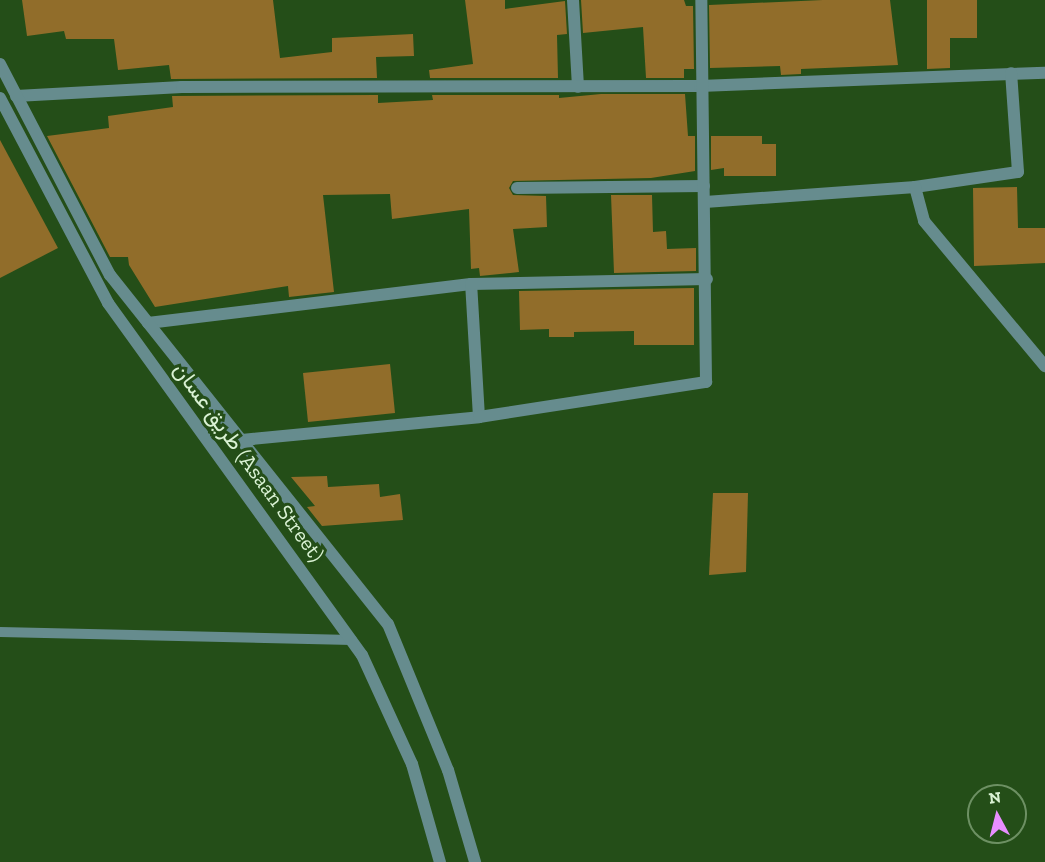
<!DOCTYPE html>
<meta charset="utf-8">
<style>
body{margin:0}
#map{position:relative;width:1045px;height:862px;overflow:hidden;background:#244e18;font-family:"Zilla Slab",Vazirmatn,serif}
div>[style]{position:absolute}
.building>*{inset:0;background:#916d2a}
.service>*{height:10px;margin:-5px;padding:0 5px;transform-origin:5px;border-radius:5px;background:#668c8e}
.minor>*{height:12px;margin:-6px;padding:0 6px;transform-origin:6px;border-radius:6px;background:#668c8e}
.tertiary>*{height:12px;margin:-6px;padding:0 6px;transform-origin:6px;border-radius:6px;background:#668c8e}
span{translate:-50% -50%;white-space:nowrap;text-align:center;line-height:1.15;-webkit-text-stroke:6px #244e18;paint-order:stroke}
.street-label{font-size:22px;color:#daf2d4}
.north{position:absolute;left:967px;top:784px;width:60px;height:60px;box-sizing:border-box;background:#244e18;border:2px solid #6d9063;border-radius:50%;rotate:353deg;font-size:16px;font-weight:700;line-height:24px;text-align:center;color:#daf2d4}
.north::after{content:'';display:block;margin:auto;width:21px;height:27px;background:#e88eff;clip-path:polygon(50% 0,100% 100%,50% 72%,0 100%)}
</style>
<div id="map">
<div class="building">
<i style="clip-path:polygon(22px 0,273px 0,280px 58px,332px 52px,332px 38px,413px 34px,414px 56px,376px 57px,377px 78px,171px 79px,169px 65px,118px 70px,114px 39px,66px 39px,64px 31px,27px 36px)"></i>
<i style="clip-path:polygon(465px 0,505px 0,505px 9px,565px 1px,567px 34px,557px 35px,558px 78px,430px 78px,429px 70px,473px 64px)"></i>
<i style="clip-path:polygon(581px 0,684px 0,686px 6px,693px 6px,694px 69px,684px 69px,684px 78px,646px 78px,643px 27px,583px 33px)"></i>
<i style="clip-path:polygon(823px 0,890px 0,898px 65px,801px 69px,801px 74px,781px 75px,780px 66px,710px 68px,709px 5px)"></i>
<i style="clip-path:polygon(927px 0,977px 0,977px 38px,950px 38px,950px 68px,927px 69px)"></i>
<i style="clip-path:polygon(601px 94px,685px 94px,688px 136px,695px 136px,695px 171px,651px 178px,513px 181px,509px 188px,513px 195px,546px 196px,547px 227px,513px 229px,519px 272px,480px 276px,479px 268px,471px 269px,469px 209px,392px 219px,390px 194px,323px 195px,334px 292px,289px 297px,288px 286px,155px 307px,129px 265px,128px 257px,110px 257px,47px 136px,109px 128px,108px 116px,173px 107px,172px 96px,378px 95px,378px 103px,433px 100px,432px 95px,559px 95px,559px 98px)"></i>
<i style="clip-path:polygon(711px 136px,762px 136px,762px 144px,776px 144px,776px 176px,724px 176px,724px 168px,711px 170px)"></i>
<i style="clip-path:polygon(0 140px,58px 248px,0 278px)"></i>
<i style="clip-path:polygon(1017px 187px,1018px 228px,1045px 228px,1045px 263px,974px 266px,973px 188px)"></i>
<i style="clip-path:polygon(611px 195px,652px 195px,653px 232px,666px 231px,667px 249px,696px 248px,696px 271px,614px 273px)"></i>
<i style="clip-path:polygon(694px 288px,694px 345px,634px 345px,634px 331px,574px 332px,574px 337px,549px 337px,549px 329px,520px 330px,519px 291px)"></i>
<i style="clip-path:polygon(390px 364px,395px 413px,308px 422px,303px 373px)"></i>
<i style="clip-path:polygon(327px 476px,328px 487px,379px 484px,380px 497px,400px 494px,403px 520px,322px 526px,307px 507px,315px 506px,291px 477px)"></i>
<i style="clip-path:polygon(713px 493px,748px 493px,746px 572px,709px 575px)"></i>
</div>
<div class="service">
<i style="left:0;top:632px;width:352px;rotate:1.3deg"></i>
</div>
<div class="minor">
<i style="left:573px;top:0;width:87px;rotate:86.7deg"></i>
<i style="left:16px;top:96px;width:166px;rotate:-3.1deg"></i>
<i style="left:182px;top:87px;width:518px;rotate:-0.11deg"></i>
<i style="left:700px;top:86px;width:345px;rotate:-2.2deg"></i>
<i style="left:915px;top:187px;width:104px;rotate:-8.3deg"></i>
<i style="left:1018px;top:172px;width:99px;rotate:-94deg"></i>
<i style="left:517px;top:188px;width:187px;rotate:-0.6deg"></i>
<i style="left:705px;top:202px;width:211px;rotate:-4.1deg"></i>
<i style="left:915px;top:187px;width:35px;rotate:75deg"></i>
<i style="left:924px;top:221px;width:189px;rotate:50.2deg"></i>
<i style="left:148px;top:323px;width:325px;rotate:-6.9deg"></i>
<i style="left:479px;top:417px;width:133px;rotate:-93.4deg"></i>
<i style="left:471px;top:284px;width:236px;rotate:-1.2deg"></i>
<i style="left:242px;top:440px;width:238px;rotate:-5.5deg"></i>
<i style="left:479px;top:417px;width:230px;rotate:-8.8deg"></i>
<i style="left:706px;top:382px;width:382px;rotate:-90.7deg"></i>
</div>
<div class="tertiary">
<i style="left:0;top:64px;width:238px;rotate:62.5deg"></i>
<i style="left:110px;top:275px;width:446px;rotate:51.5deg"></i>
<i style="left:388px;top:624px;width:158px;rotate:67.7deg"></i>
<i style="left:448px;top:770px;width:96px;rotate:73.6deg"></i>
<i style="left:0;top:98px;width:232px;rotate:62.2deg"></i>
<i style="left:108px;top:303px;width:434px;rotate:54.2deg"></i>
<i style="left:362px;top:655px;width:120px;rotate:65.4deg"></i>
<i style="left:412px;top:764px;width:102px;rotate:74.1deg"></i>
</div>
<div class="street-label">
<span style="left:249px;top:462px;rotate:54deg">طريق عسان (Asaan Street)</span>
</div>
<div class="north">N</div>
</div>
